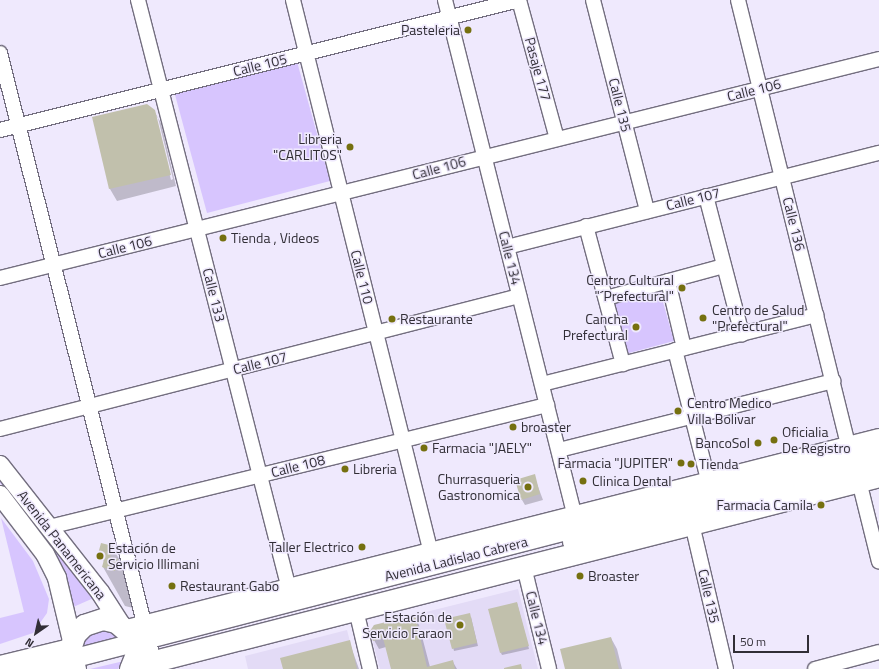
<!DOCTYPE html>
<meta charset="utf-8">
<style>
body{margin:0}
#map{position:relative;width:879px;height:669px;overflow:hidden;background:#efe9fd;font-family:"Titillium Web",sans-serif}
div>[style]{position:absolute}
.built>*{inset:0;background:#e3dbf6}
.green>*{inset:0;background:#d7c5fe}
.shadow>*{inset:0;background:#0003}
.building>*{inset:0;background:#c1c0ac}
.roads{filter:drop-shadow(1px 0 #736e7f) drop-shadow(-1px 0 #736e7f) drop-shadow(0 1px #736e7f) drop-shadow(0 -1px #736e7f)}
.minor>*{height:14px;margin:-7px;padding:0 7px;transform-origin:7px;border-radius:7px;background:#fff}
.major>*{height:18px;margin:-9px;padding:0 9px;transform-origin:9px;border-radius:9px;background:#fff}
.highway>*{height:21px;margin:-10.5px;padding:0 10.5px;transform-origin:10.5px;border-radius:10.5px;background:#fff}
.dots>*{width:11px;height:11px;translate:-50% -50%;box-sizing:border-box;border:2px solid #efe9fd;border-radius:50%}
span{translate:-50% -50%;white-space:nowrap;text-align:center;line-height:1.15;-webkit-text-stroke:3px #efe9fd;paint-order:stroke}
.poi-label{font-size:14px;color:#312e36}
.right{translate:-100% -50%;text-align:right}
.left{translate:0 -50%;text-align:left}
.street-label{font-size:14px;color:#312e36}
.north{position:absolute;left:16px;top:613px;width:40px;height:40px;-webkit-text-stroke:3px #efe9fd;paint-order:stroke;rotate:214deg;font-size:11px;font-weight:700;line-height:16px;text-align:center;color:#312e36}
.north::after{content:'';display:block;margin:auto;width:14px;height:18px;background:#312e36;clip-path:polygon(50% 0,100% 100%,50% 72%,0 100%)}
.scale{position:absolute;left:733px;top:635px;width:76px;height:18px;box-sizing:border-box;border:2px solid #312e36;border-top:0;padding-left:5px;font-size:12px;line-height:14px;white-space:nowrap;color:#312e36;-webkit-text-stroke:3px #efe9fd;paint-order:stroke}
</style>
<div id="map">
<div class="built">
<i style="clip-path:polygon(518px 589px,538px 669px,380px 669px,370px 631px,374px 625px)"></i>
<i style="clip-path:polygon(347px 630px,357px 669px,248px 669px,245px 656px)"></i>
</div>
<div class="green">
<i style="clip-path:polygon(296px 58px,330px 181px,207px 213px,174px 91px)"></i>
<i style="clip-path:polygon(659px 288px,674px 341px,625px 354px,610px 301px)"></i>
<i style="clip-path:polygon(0 475px,96px 597px,71px 608px,38px 531px,0 483px)"></i>
<i style="clip-path:polygon(1px 518px,33px 561px,49px 599px,47px 613px,33px 633px,0 644px,0 618px,24px 612px)"></i>
<i style="clip-path:polygon(103px 630px,110px 631px,121px 641px,81px 652px,84px 638px,90px 633px)"></i>
<i style="clip-path:polygon(124px 661px,118px 669px,90px 669px)"></i>
</div>
<div class="shadow">
<i style="clip-path:polygon(evenodd,154px 111px,161px 123px,176px 186px,117px 201px,110px 189px,93px 118px,154px 111px,155px 115px,158px 118px,173px 179px,171px 180px,155px 115px)"></i>
<i style="clip-path:polygon(534px 476px,543px 500px,525px 505px,522px 500px)"></i>
<i style="clip-path:polygon(112px 547px,135px 586px,137px 609px,125px 606px,103px 567px,104px 562px,100px 554px)"></i>
<i style="clip-path:polygon(517px 603px,529px 649px,502px 655px,501px 653px)"></i>
<i style="clip-path:polygon(414px 616px,419px 625px,430px 667px,453px 662px,457px 669px,392px 669px,386px 647px,379px 649px,374px 640px)"></i>
<i style="clip-path:polygon(471px 617px,478px 646px,454px 651px,446px 620px)"></i>
<i style="clip-path:polygon(611px 638px,617px 649px,622px 669px,566px 669px)"></i>
<i style="clip-path:polygon(349px 641px,359px 669px,284px 669px)"></i>
</div>
<div class="building">
<i style="clip-path:polygon(147px 104px,155px 110px,171px 175px,109px 189px,92px 117px)"></i>
<i style="clip-path:polygon(535px 474px,540px 494px,521px 500px,515px 480px)"></i>
<i style="clip-path:polygon(101px 543px,113px 546px,110px 557px,118px 559px,115px 571px,102px 567px,105px 556px,98px 554px)"></i>
<i style="clip-path:polygon(517px 602px,529px 646px,500px 653px,488px 609px)"></i>
<i style="clip-path:polygon(470px 613px,477px 643px,452px 649px,444px 619px)"></i>
<i style="clip-path:polygon(415px 615px,427px 667px,453px 660px,455px 669px,391px 669px,383px 638px,373px 641px,370px 631px,374px 625px)"></i>
<i style="clip-path:polygon(611px 637px,619px 669px,565px 669px,560px 649px)"></i>
<i style="clip-path:polygon(350px 640px,357px 669px,283px 669px,280px 658px)"></i>
<i style="clip-path:polygon(521px 664px,522px 669px,504px 669px,504px 668px)"></i>
</div>
<div class="roads">
<div class="minor">
<i style="left:138px;top:0;width:608px;rotate:75.62deg"></i>
<i style="left:293px;top:0;width:570px;rotate:75.99deg"></i>
<i style="left:445px;top:0;width:533px;rotate:75.89deg"></i>
<i style="left:519px;top:0;width:144px;rotate:74.7deg"></i>
<i style="left:593px;top:0;width:218px;rotate:75.6deg"></i>
<i style="left:738px;top:0;width:461px;rotate:76.1deg"></i>
<i style="left:0;top:53px;width:628px;rotate:75.81deg"></i>
<i style="left:0;top:130px;width:535px;rotate:-14.06deg"></i>
<i style="left:706px;top:196px;width:143px;rotate:75.4deg"></i>
<i style="left:586px;top:226px;width:143px;rotate:75deg"></i>
<i style="left:507px;top:247px;width:384px;rotate:-14.2deg"></i>
<i style="left:0;top:278px;width:906px;rotate:-13.99deg"></i>
<i style="left:668px;top:281px;width:69px;rotate:76.6deg"></i>
<i style="left:606px;top:298px;width:122px;rotate:-15.2deg"></i>
<i style="left:675px;top:350px;width:137px;rotate:75.7deg"></i>
<i style="left:542px;top:384px;width:283px;rotate:-14.1deg"></i>
<i style="left:0;top:429px;width:536px;rotate:-14.37deg"></i>
<i style="left:559px;top:450px;width:283px;rotate:-14.1deg"></i>
<i style="left:859px;top:481px;width:83px;rotate:76.1deg"></i>
<i style="left:692px;top:524px;width:149px;rotate:76.8deg"></i>
<i style="left:49px;top:527px;width:513px;rotate:-13.77deg"></i>
<i style="left:524px;top:567px;width:105px;rotate:76.2deg"></i>
<i style="left:356px;top:610px;width:61px;rotate:76.7deg"></i>
<i style="left:815px;top:669px;width:66px;rotate:-14.9deg"></i>
</div>
<div class="major">
<i style="left:0;top:465px;width:162px;rotate:51.8deg"></i>
<i style="left:100px;top:592px;width:40px;rotate:57.1deg"></i>
<i style="left:0;top:495px;width:74px;rotate:52.7deg"></i>
<i style="left:45px;top:554px;width:27px;rotate:63deg"></i>
<i style="left:57px;top:578px;width:65px;rotate:76.6deg"></i>
<i style="left:572px;top:542px;width:317px;rotate:-14.3deg"></i>
<i style="left:33px;top:669px;width:874px;rotate:-14.51deg"></i>
</div>
<div class="highway">
<i style="left:127px;top:630px;width:776px;rotate:-14.25deg"></i>
<i style="left:0;top:666px;width:72px;rotate:-13.7deg"></i>
<i style="left:131px;top:667px;width:772px;rotate:-14.32deg"></i>
<i style="left:75px;top:669px;width:21px;rotate:-104deg"></i>
<i style="left:70px;top:649px;width:16px;rotate:-72deg"></i>
<i style="left:75px;top:634px;width:13px;rotate:-45deg"></i>
<i style="left:84px;top:625px;width:20px;rotate:-18deg"></i>
<i style="left:103px;top:619px;width:13px;rotate:13deg"></i>
<i style="left:116px;top:622px;width:20px;rotate:41deg"></i>
<i style="left:131px;top:635px;width:20px;rotate:75deg"></i>
<i style="left:136px;top:654px;width:16px;rotate:112deg"></i>
</div>
</div>
<div class="dots">
<i style="left:468px;top:30px;background:#757010"></i>
<i style="left:350px;top:147px;background:#757010"></i>
<i style="left:223px;top:238px;background:#757010"></i>
<i style="left:682px;top:288px;background:#757010"></i>
<i style="left:703px;top:318px;background:#757010"></i>
<i style="left:392px;top:319px;background:#757010"></i>
<i style="left:636px;top:327px;background:#757010"></i>
<i style="left:678px;top:411px;background:#757010"></i>
<i style="left:513px;top:427px;background:#757010"></i>
<i style="left:774px;top:440px;background:#757010"></i>
<i style="left:758px;top:443px;background:#757010"></i>
<i style="left:424px;top:448px;background:#757010"></i>
<i style="left:681px;top:463px;background:#757010"></i>
<i style="left:691px;top:464px;background:#757010"></i>
<i style="left:345px;top:469px;background:#757010"></i>
<i style="left:583px;top:481px;background:#757010"></i>
<i style="left:528px;top:487px;background:#757010"></i>
<i style="left:821px;top:505px;background:#757010"></i>
<i style="left:362px;top:547px;background:#757010"></i>
<i style="left:100px;top:556px;background:#757010"></i>
<i style="left:580px;top:576px;background:#757010"></i>
<i style="left:172px;top:586px;background:#757010"></i>
<i style="left:460px;top:625px;background:#757010"></i>
</div>
<div class="poi-label">
<span class="right" style="left:460px;top:30px">Pasteleria</span>
<span class="right" style="left:342px;top:147px">Libreria<br>"CARLITOS"</span>
<span class="left" style="left:231px;top:238px">Tienda , Videos</span>
<span class="right" style="left:674px;top:288px">Centro Cultural<br>"´Prefectural"</span>
<span class="left" style="left:712px;top:318px">Centro de Salud<br>"Prefectural"</span>
<span class="left" style="left:400px;top:319px">Restaurante</span>
<span class="right" style="left:628px;top:327px">Cancha<br>Prefectural</span>
<span class="left" style="left:687px;top:411px">Centro Medico<br>Villa Bolivar</span>
<span class="left" style="left:521px;top:427px">broaster</span>
<span class="left" style="left:782px;top:440px">Oficialia<br>De Registro</span>
<span class="right" style="left:750px;top:443px">BancoSol</span>
<span class="left" style="left:432px;top:448px">Farmacia "JAELY"</span>
<span class="right" style="left:673px;top:463px">Farmacia "JUPITER"</span>
<span class="left" style="left:699px;top:464px">Tienda</span>
<span class="left" style="left:353px;top:469px">Libreria</span>
<span class="right" style="left:520px;top:487px">Churrasqueria<br>Gastronomica</span>
<span class="left" style="left:592px;top:481px">Clinica Dental</span>
<span class="right" style="left:813px;top:505px">Farmacia Camila</span>
<span class="right" style="left:354px;top:547px">Taller Electrico</span>
<span class="left" style="left:108px;top:556px">Estación de<br>Servicio Illimani</span>
<span class="left" style="left:588px;top:576px">Broaster</span>
<span class="left" style="left:180px;top:586px">Restaurant Gabo</span>
<span class="right" style="left:452px;top:625px">Estación de<br>Servicio Faraon</span>
</div>
<div class="street-label">
<span style="left:260px;top:65px;rotate:-14deg">Calle 105</span>
<span style="left:538px;top:69px;rotate:75deg">Pasaje 177</span>
<span style="left:754px;top:90px;rotate:-14deg">Calle 106</span>
<span style="left:620px;top:105px;rotate:76deg">Calle 135</span>
<span style="left:439px;top:168px;rotate:-15deg">Calle 106</span>
<span style="left:693px;top:199px;rotate:-14deg">Calle 107</span>
<span style="left:794px;top:224px;rotate:76deg">Calle 136</span>
<span style="left:125px;top:247px;rotate:-14deg">Calle 106</span>
<span style="left:510px;top:258px;rotate:76deg">Calle 134</span>
<span style="left:362px;top:277px;rotate:76deg">Calle 110</span>
<span style="left:214px;top:295px;rotate:76deg">Calle 133</span>
<span style="left:260px;top:363px;rotate:-14deg">Calle 107</span>
<span style="left:298px;top:466px;rotate:-14deg">Calle 108</span>
<span style="left:62px;top:545px;rotate:52deg">Avenida Panamericana</span>
<span style="left:456px;top:559px;rotate:-14deg">Avenida Ladislao Cabrera</span>
<span style="left:709px;top:596px;rotate:77deg">Calle 135</span>
<span style="left:537px;top:618px;rotate:76deg">Calle 134</span>
</div>
<div class="north">N</div>
<div class="scale">50 m</div>
</div>
